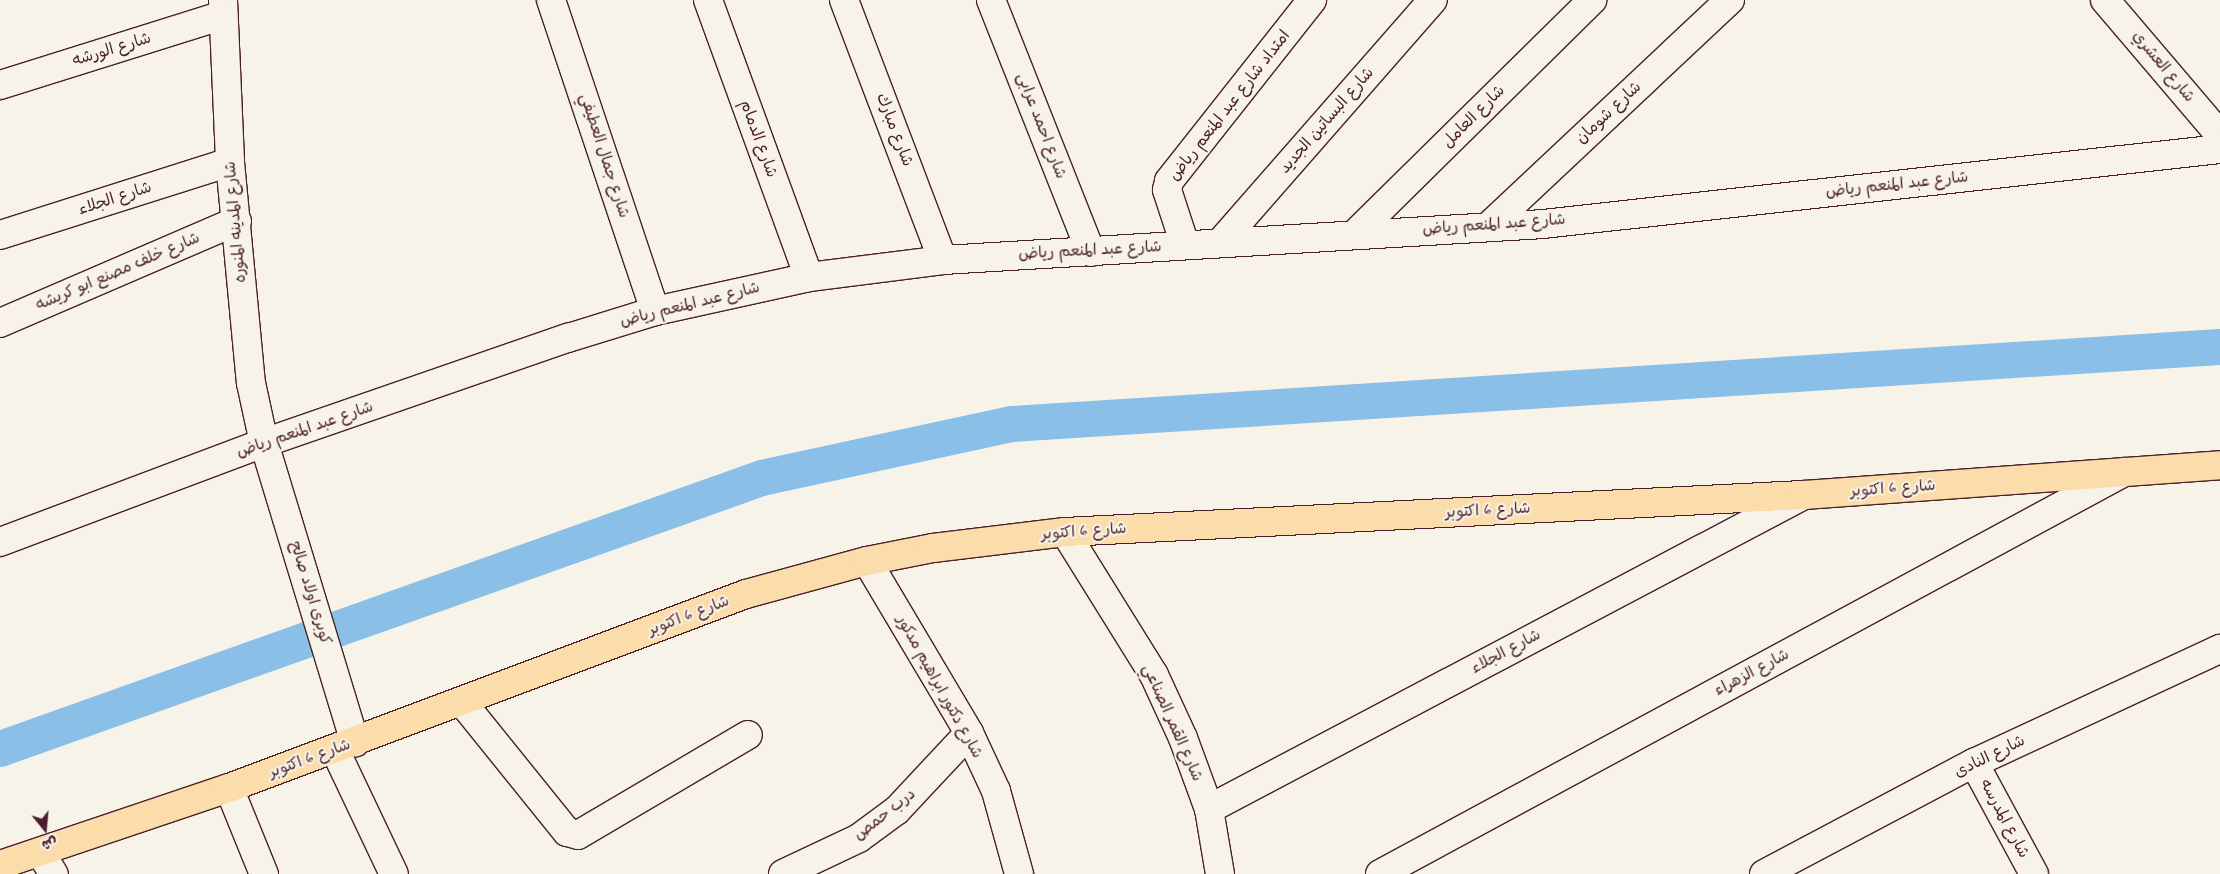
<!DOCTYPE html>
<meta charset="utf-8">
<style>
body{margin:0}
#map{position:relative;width:2220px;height:874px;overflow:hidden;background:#f7f3e8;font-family:Mynerve,"Playpen Sans Arabic",sans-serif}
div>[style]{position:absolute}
.canal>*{height:36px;margin:-18px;padding:0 18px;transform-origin:18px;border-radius:18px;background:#8abfe7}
.roads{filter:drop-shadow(1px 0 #4a1f2b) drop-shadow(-1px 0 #4a1f2b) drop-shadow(0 1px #4a1f2b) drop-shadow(0 -1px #4a1f2b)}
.minor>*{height:28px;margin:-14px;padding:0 14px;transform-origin:14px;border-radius:14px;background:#f7f3e8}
.major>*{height:28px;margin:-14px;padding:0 14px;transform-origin:14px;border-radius:14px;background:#faddab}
span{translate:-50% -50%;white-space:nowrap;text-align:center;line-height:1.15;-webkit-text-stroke:4px #f7f3e8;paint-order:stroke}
.street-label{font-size:16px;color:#4a1f2b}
.north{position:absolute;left:20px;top:804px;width:50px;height:50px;-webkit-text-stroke:4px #f7f3e8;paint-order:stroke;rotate:163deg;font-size:14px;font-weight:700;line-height:20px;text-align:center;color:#4a1f2b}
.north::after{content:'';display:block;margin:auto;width:18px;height:22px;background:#4a1f2b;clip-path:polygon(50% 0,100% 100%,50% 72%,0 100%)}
</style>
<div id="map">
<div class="canal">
<i style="left:0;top:749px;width:809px;rotate:-19.58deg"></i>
<i style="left:762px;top:478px;width:256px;rotate:-12.2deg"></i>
<i style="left:1012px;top:424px;width:1210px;rotate:-3.65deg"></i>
</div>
<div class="roads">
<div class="minor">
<i style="left:223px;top:0;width:162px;rotate:87.5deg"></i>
<i style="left:230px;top:162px;width:222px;rotate:84.6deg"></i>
<i style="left:251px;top:383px;width:61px;rotate:77.8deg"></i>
<i style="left:264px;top:443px;width:313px;rotate:73.1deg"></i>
<i style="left:551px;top:0;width:328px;rotate:71.5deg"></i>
<i style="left:708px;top:0;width:295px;rotate:70deg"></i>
<i style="left:844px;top:0;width:278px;rotate:69.2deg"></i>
<i style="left:991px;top:0;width:271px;rotate:68.4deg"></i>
<i style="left:2105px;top:0;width:177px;rotate:49.6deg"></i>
<i style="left:0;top:85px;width:234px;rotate:-17.4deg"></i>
<i style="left:1488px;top:227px;width:332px;rotate:-43.2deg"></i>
<i style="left:1356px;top:233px;width:332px;rotate:-44.6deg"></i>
<i style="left:0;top:235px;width:241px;rotate:-17.6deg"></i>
<i style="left:1220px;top:243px;width:323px;rotate:-48.8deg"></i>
<i style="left:1185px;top:245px;width:58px;rotate:-108.1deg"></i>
<i style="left:1167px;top:190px;width:9px;rotate:-77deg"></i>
<i style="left:1169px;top:181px;width:231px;rotate:-51.7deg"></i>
<i style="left:0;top:323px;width:258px;rotate:-23.3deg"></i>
<i style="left:1065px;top:532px;width:168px;rotate:58.1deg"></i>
<i style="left:1154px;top:675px;width:69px;rotate:65.3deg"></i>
<i style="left:1183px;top:738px;width:76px;rotate:69.9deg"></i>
<i style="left:1209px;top:809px;width:66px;rotate:80.4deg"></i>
<i style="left:0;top:542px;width:282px;rotate:-20.6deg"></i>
<i style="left:264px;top:443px;width:322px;rotate:-19.1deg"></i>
<i style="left:568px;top:338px;width:91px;rotate:-17.2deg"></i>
<i style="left:655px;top:311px;width:158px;rotate:-12.4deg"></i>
<i style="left:809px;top:277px;width:135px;rotate:-7.2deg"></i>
<i style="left:943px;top:260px;width:601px;rotate:-3.43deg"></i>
<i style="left:1543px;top:224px;width:681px;rotate:-6.32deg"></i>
<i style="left:867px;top:561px;width:200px;rotate:59.3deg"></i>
<i style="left:969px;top:733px;width:64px;rotate:65deg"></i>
<i style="left:996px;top:791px;width:86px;rotate:74.5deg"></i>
<i style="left:462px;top:702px;width:167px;rotate:51.1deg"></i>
<i style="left:567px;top:832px;width:11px;rotate:15deg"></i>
<i style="left:578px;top:835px;width:197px;rotate:-30.5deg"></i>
<i style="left:335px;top:750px;width:137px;rotate:64.6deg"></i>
<i style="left:1974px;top:763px;width:126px;rotate:61.6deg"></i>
<i style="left:229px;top:788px;width:93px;rotate:67.9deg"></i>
<i style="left:1209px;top:809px;width:673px;rotate:-27.82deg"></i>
<i style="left:40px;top:852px;width:26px;rotate:58deg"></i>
<i style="left:783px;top:874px;width:84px;rotate:-25.3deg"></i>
<i style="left:859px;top:838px;width:47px;rotate:-36.4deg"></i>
<i style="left:897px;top:810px;width:105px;rotate:-46.9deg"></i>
<i style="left:1380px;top:874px;width:846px;rotate:-28.38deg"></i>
<i style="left:1764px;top:874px;width:238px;rotate:-27.9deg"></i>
<i style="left:1974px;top:763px;width:271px;rotate:-24.9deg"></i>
</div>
<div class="major">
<i style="left:0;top:865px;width:242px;rotate:-18.6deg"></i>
<i style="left:229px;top:788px;width:552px;rotate:-20.57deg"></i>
<i style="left:746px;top:594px;width:125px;rotate:-15.3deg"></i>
<i style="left:867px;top:561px;width:67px;rotate:-11.1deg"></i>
<i style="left:933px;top:548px;width:133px;rotate:-6.9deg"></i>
<i style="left:1065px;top:532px;width:740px;rotate:-2.87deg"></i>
<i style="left:1804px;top:495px;width:417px;rotate:-4.1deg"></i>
</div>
</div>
<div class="street-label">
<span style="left:112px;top:50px;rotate:-17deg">شارع الورشه</span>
<span style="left:2163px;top:67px;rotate:50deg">شارع العشري</span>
<span style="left:1230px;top:106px;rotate:-52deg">امتداد شارع عبد المنعم رياض</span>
<span style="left:1609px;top:113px;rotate:-43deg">شارع شومان</span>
<span style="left:1474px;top:117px;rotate:-45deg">شارع العامل</span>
<span style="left:1327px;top:121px;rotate:-49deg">شارع البساتين الجديد</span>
<span style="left:1041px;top:126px;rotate:69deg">شارع احمد عرابى</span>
<span style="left:894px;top:130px;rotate:69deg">شارع مبارك</span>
<span style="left:758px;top:139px;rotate:70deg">شارع الدمام</span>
<span style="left:604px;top:156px;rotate:72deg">شارع جمال العطيفي</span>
<span style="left:1897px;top:185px;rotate:-6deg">شارع عبد المنعم رياض</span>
<span style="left:115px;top:199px;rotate:-18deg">شارع الجلاء</span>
<span style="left:236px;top:222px;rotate:-95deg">شارع المدينه المنوره</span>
<span style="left:1494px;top:225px;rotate:-4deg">شارع عبد المنعم رياض</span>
<span style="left:1090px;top:251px;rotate:-3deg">شارع عبد المنعم رياض</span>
<span style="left:118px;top:272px;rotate:-23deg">شارع خلف مصنع ابو كريشه</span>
<span style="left:690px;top:305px;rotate:-14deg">شارع عبد المنعم رياض</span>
<span style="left:305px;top:430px;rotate:-19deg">شارع عبد المنعم رياض</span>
<span style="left:1893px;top:489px;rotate:-4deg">شارع 6 اكتوبر</span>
<span style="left:1488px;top:511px;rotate:-3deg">شارع 6 اكتوبر</span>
<span style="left:1084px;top:532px;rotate:-4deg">شارع 6 اكتوبر</span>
<span style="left:310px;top:593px;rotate:73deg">كوبرى اولاد صالح</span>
<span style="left:689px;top:616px;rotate:-21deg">شارع 6 اكتوبر</span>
<span style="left:1506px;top:652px;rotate:-28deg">شارع الجلاء</span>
<span style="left:1752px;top:673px;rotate:-28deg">شارع الزهراء</span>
<span style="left:939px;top:687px;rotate:61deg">شارع دكتور ابراهيم مدكور</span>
<span style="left:1172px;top:723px;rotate:66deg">شارع القمر الصناعي</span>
<span style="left:1990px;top:757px;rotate:-26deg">شارع النادى</span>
<span style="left:310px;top:759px;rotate:-20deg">شارع 6 اكتوبر</span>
<span style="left:885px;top:815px;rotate:-38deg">درب حمص</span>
<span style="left:2004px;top:819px;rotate:62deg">شارع المدرسه</span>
</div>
<div class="north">ش</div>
</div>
